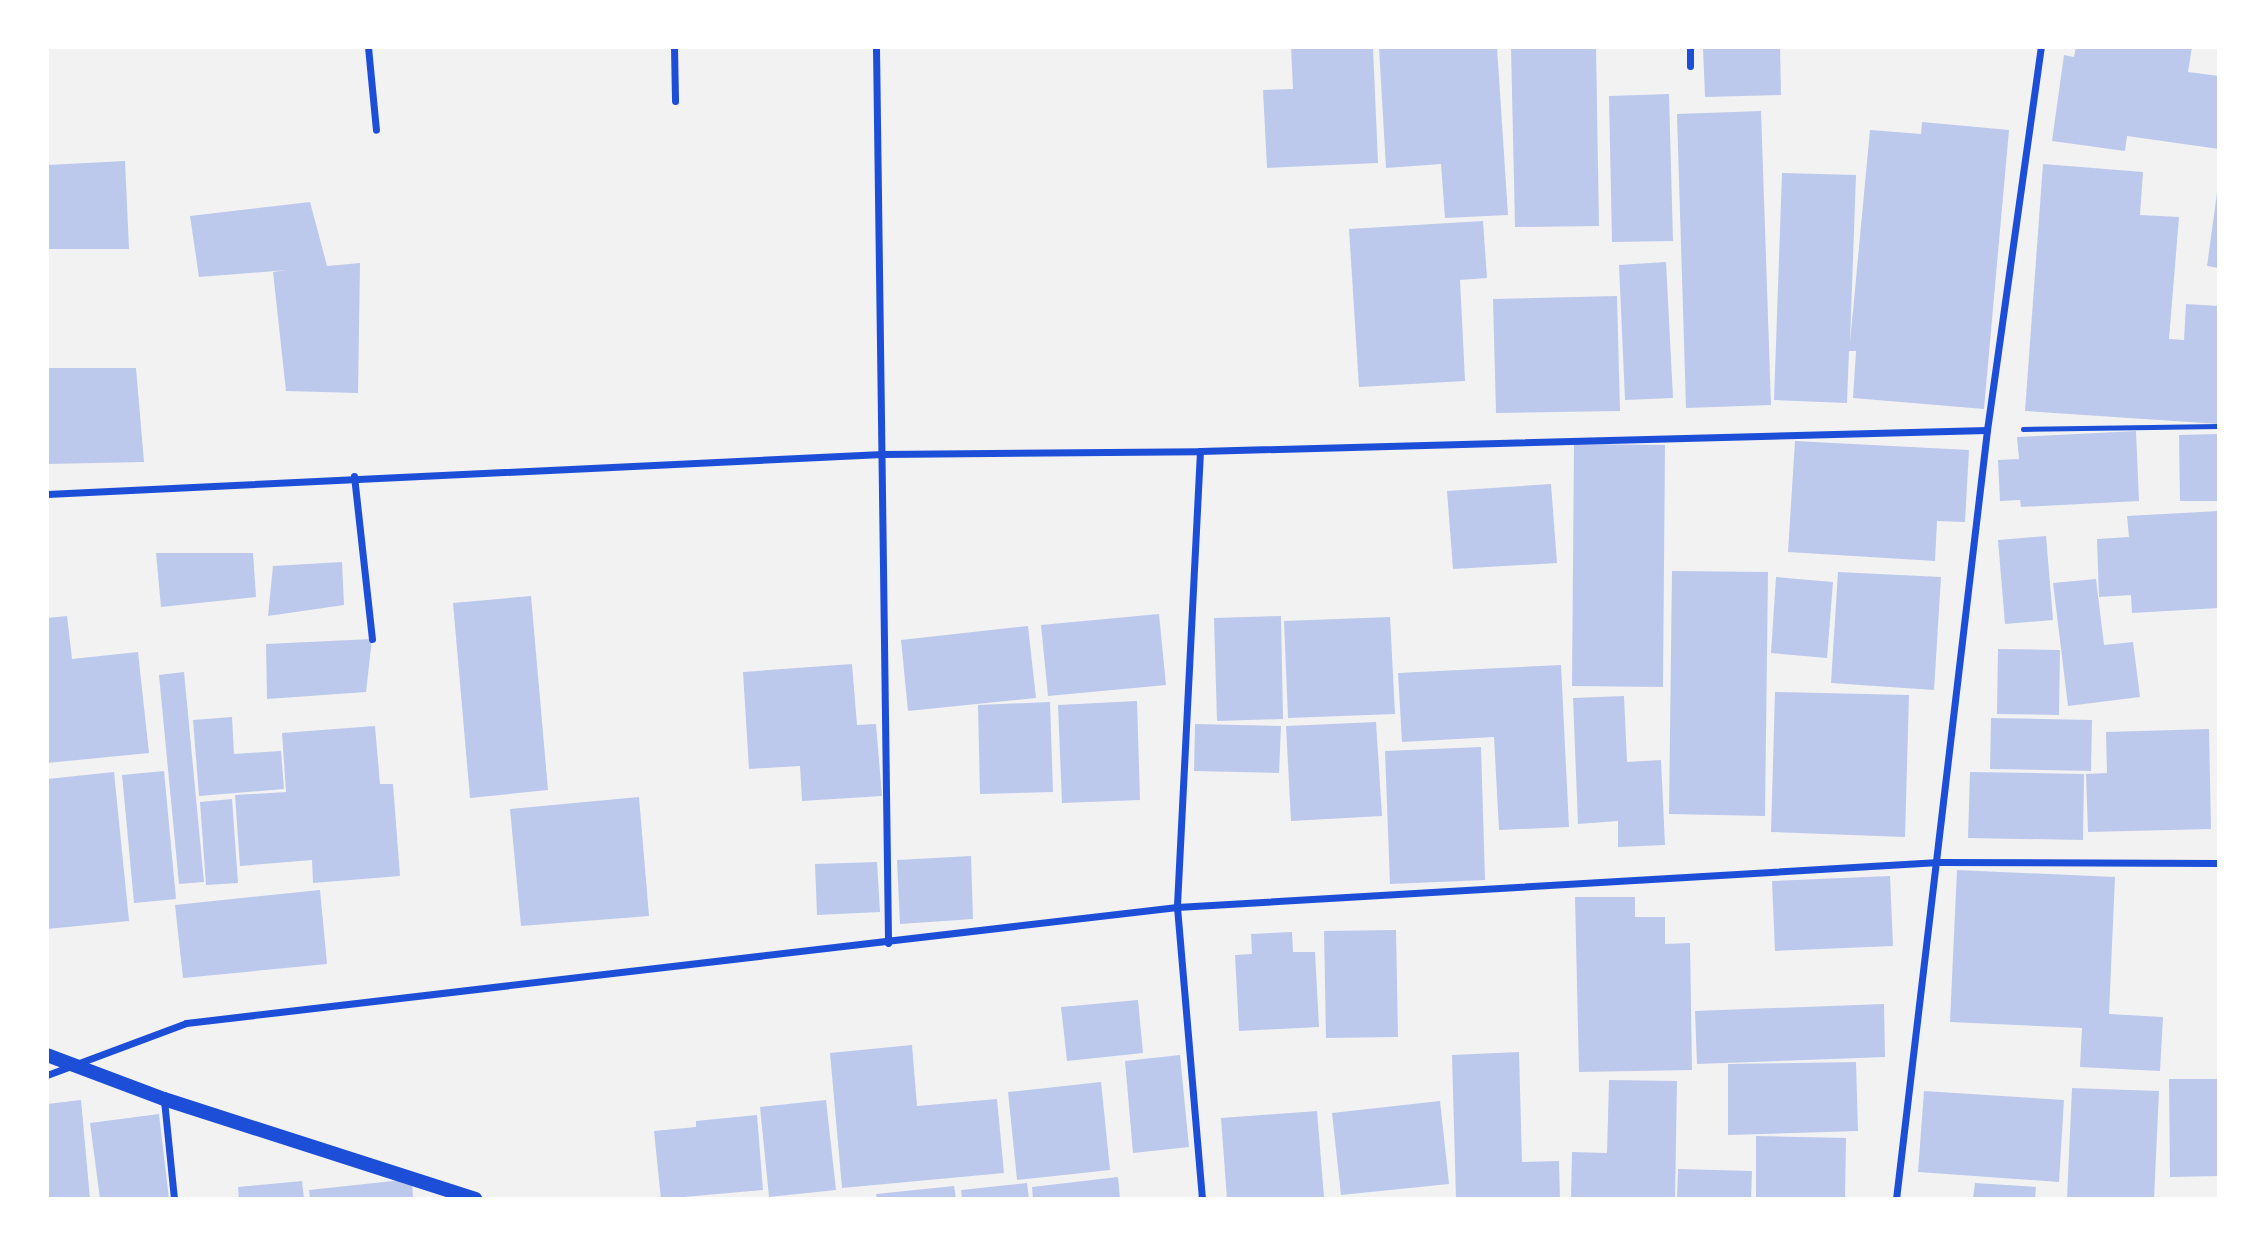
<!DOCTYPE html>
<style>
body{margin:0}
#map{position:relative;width:2266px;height:1246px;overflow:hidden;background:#f2f2f2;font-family:"Varela Round",sans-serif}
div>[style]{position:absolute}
.building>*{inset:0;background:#bdc9ec}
.path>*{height:4.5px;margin:-2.25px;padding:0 2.25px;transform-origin:2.25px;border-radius:2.25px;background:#1d4ed8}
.minor>*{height:7px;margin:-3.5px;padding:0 3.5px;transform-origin:3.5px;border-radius:3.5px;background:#1d4ed8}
.secondary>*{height:14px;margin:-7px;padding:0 7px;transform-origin:7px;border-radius:7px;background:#1d4ed8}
span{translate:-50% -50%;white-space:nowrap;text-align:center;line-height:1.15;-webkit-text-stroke:6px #fff;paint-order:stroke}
.frame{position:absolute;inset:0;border:49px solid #fff;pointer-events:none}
</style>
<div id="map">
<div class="building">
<i style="clip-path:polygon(1291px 47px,1373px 47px,1378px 163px,1267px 168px,1263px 90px,1293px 89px)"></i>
<i style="clip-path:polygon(1497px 47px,1508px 215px,1445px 218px,1441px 164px,1386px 168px,1379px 48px)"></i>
<i style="clip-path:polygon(1511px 47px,1596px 47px,1599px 226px,1515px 227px)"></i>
<i style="clip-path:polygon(1703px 47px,1780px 47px,1781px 95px,1705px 97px)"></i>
<i style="clip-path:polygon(2076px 47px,2192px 47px,2188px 72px,2219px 76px,2219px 149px,2127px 136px,2125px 151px,2052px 141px,2064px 55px,2074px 57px)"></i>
<i style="clip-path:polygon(1669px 94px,1673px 241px,1612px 242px,1609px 96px)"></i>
<i style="clip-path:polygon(1761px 111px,1771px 405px,1686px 408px,1677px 114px)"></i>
<i style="clip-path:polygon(1922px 122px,2009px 130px,1984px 409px,1853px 398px,1856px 351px,1849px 351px,1847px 403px,1774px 400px,1782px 173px,1856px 175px,1850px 343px,1870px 130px,1921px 134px)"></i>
<i style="clip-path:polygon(125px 161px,129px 249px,47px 249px,47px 165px)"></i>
<i style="clip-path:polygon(2043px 164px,2143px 172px,2140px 215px,2179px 217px,2169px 339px,2184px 340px,2186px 304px,2219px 306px,2219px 424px,2025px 411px)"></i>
<i style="clip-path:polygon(2217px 193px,2219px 193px,2219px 268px,2207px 266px)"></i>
<i style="clip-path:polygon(310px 202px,327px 266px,360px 263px,358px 393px,286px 391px,273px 272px,288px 270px,199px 277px,190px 216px)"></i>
<i style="clip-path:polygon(1483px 221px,1487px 278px,1460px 280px,1465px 381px,1359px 387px,1349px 229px)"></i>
<i style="clip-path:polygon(1666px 262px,1673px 398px,1625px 400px,1619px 265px)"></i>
<i style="clip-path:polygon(1617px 296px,1620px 411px,1496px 413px,1493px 299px)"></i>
<i style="clip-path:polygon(47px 368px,136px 368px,144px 462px,47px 464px)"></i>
<i style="clip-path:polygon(2136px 431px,2139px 501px,2021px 507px,2020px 500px,2000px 501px,1998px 460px,2019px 459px,2017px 437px)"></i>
<i style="clip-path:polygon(2219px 434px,2219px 501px,2180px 501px,2179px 435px)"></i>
<i style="clip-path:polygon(1795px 441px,1969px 450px,1965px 522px,1937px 521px,1935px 561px,1788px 552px)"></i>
<i style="clip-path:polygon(1574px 444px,1665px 445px,1663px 687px,1572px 686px)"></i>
<i style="clip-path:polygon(1551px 484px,1557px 563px,1453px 569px,1447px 491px)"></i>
<i style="clip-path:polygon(2219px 511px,2219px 608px,2132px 613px,2131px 595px,2099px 597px,2097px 539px,2129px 537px,2127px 516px)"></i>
<i style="clip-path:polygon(2046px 536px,2053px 620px,2005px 624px,1998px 540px)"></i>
<i style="clip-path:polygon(156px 553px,253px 553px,256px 597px,161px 607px)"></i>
<i style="clip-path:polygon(342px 562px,344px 605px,268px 616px,273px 566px)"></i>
<i style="clip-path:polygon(1672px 571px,1768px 572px,1765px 816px,1669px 814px)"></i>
<i style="clip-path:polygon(1838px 572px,1941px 577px,1934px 690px,1831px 683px)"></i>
<i style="clip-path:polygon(1776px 577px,1833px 582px,1827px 658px,1771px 653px)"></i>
<i style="clip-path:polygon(2096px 579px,2104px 645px,2133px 642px,2140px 697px,2068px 706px,2053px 583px)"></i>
<i style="clip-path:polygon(531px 596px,548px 790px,470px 798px,453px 603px)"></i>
<i style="clip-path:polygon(1159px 614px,1166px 685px,1048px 696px,1041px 625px)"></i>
<i style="clip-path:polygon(67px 616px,72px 659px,138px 652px,149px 753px,47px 763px,47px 618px)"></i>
<i style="clip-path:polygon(1281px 616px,1283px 719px,1217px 721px,1214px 618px)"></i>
<i style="clip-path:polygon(1390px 617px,1395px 714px,1288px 718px,1284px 621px)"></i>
<i style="clip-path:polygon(1028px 626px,1036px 698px,908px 711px,901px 640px)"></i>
<i style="clip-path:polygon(372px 639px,366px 692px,267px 699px,266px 644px)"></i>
<i style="clip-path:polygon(1998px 649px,2060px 650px,2059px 715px,1997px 714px)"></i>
<i style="clip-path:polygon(852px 664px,857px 725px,876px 724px,882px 796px,802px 801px,800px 766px,749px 769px,743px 672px)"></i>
<i style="clip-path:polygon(1561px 665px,1569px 827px,1499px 830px,1494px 737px,1402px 742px,1398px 673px)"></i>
<i style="clip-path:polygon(184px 672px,204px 882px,179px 884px,159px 675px)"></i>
<i style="clip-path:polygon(1775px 692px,1909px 695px,1905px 837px,1771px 832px)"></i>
<i style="clip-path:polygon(1624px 696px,1627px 762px,1661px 760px,1665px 845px,1618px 847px,1618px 821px,1578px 824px,1573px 698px)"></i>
<i style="clip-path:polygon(1137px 701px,1140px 800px,1062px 803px,1058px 705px)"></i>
<i style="clip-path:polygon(1050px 702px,1053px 792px,980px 794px,978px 705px)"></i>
<i style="clip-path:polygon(232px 717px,234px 754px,281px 751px,284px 789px,199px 796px,193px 720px)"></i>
<i style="clip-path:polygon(1991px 718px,2092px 720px,2091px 771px,1990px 769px)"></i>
<i style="clip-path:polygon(1376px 722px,1382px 816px,1291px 821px,1286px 726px)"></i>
<i style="clip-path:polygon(1195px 724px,1281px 726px,1279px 773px,1194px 771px)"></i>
<i style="clip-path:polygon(375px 726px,380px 784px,393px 784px,400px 876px,313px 883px,312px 860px,240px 866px,235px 795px,286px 792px,282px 733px)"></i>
<i style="clip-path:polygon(2209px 729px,2211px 829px,2088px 832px,2086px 774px,2107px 773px,2106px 732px)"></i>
<i style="clip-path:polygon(1481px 747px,1485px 880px,1390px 884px,1385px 751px)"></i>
<i style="clip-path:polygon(164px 771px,176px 899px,134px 903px,122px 775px)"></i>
<i style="clip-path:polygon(114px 772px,129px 921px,47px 929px,47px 779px)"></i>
<i style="clip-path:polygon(1970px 772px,2084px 774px,2083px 840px,1968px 838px)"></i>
<i style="clip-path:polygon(639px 797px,649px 916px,521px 926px,510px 809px)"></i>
<i style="clip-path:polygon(232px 799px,238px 883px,206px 885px,200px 802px)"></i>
<i style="clip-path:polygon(971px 856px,973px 919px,900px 924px,897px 860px)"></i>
<i style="clip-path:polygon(877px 862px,880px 912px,817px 915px,815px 864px)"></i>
<i style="clip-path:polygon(1957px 870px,2115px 877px,2109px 1014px,2163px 1017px,2160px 1071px,2080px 1067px,2082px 1028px,1950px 1022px)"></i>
<i style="clip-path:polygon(1890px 876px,1893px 946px,1775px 951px,1772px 881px)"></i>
<i style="clip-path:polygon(320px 890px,327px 964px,183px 978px,175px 905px)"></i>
<i style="clip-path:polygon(1575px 897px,1635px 897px,1635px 917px,1665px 917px,1665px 944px,1690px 943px,1692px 1070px,1579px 1072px)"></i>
<i style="clip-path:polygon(1396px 930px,1398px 1037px,1326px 1038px,1324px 931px)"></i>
<i style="clip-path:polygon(1292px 932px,1293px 952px,1315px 952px,1319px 1027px,1239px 1031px,1235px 955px,1252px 954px,1251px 934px)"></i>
<i style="clip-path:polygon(1138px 1000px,1143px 1053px,1067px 1061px,1061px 1007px)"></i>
<i style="clip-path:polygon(1884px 1004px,1885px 1057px,1697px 1064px,1695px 1011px)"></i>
<i style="clip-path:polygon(912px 1045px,917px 1106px,997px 1099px,1004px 1173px,842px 1188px,830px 1053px)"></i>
<i style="clip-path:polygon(1519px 1052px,1522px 1162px,1559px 1161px,1560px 1199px,1456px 1199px,1452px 1055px)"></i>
<i style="clip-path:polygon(1180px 1055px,1189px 1147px,1133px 1153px,1125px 1061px)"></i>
<i style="clip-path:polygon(1856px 1062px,1858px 1131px,1728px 1135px,1728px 1064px)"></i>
<i style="clip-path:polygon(2169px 1079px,2219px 1079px,2219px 1176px,2170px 1177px)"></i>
<i style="clip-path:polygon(1609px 1080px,1677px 1081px,1675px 1199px,1571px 1199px,1572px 1152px,1607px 1153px)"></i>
<i style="clip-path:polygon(1101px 1082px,1110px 1170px,1017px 1180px,1008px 1092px)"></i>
<i style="clip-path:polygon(2072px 1088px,2159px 1091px,2154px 1199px,2067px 1199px)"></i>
<i style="clip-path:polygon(1924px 1091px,2064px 1100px,2059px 1182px,1918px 1172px)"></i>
<i style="clip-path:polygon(81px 1100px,90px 1199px,47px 1199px,47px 1104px)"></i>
<i style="clip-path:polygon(826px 1100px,836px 1190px,769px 1197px,760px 1107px)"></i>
<i style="clip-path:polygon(1440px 1101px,1449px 1184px,1341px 1195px,1332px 1113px)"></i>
<i style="clip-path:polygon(1317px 1111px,1324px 1197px,1227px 1199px,1221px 1118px)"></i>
<i style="clip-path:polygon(159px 1114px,169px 1199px,100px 1199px,90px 1123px)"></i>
<i style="clip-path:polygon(757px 1115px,763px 1190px,661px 1199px,654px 1131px,696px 1127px,696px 1121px)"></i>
<i style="clip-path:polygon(1756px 1136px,1846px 1138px,1845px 1199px,1756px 1199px)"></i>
<i style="clip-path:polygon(1678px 1169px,1752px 1171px,1751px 1199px,1677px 1199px)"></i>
<i style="clip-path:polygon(1118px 1177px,1120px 1199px,1033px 1199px,1032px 1187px)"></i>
<i style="clip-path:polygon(412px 1179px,413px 1199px,310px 1199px,309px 1190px)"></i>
<i style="clip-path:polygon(302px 1181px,304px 1199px,239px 1199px,238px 1187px)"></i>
<i style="clip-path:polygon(1027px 1183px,1029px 1199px,962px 1199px,961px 1190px)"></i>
<i style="clip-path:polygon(1975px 1183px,2036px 1187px,2035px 1199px,1973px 1199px)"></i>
<i style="clip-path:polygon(954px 1186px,956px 1199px,877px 1199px,876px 1194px)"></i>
</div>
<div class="path">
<i style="left:2023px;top:429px;width:196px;rotate:-0.9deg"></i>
</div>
<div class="minor">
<i style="left:368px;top:47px;width:83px;rotate:84.5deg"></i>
<i style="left:674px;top:47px;width:54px;rotate:88.9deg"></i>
<i style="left:876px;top:47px;width:896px;rotate:89.23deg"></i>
<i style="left:1690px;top:66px;width:19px;rotate:-90deg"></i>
<i style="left:1200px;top:451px;width:457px;rotate:92.9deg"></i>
<i style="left:1177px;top:907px;width:293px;rotate:85.1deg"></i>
<i style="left:354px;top:476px;width:164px;rotate:83.7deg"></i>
<i style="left:47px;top:494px;width:836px;rotate:-2.74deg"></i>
<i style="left:882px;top:454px;width:318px;rotate:-0.5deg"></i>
<i style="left:1200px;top:451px;width:787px;rotate:-1.53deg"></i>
<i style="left:47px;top:1075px;width:148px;rotate:-20.5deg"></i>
<i style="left:186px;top:1023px;width:998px;rotate:-6.68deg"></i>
<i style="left:1177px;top:907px;width:763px;rotate:-3.38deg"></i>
<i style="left:1939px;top:862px;width:280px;rotate:0.2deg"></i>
<i style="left:164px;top:1100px;width:100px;rotate:84.2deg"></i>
<i style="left:1896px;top:1199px;width:774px;rotate:-83.25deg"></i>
<i style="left:1987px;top:430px;width:387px;rotate:-82deg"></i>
</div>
<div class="secondary">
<i style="left:47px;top:1055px;width:125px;rotate:20.6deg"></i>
<i style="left:164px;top:1099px;width:327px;rotate:17.8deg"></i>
</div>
<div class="frame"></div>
</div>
